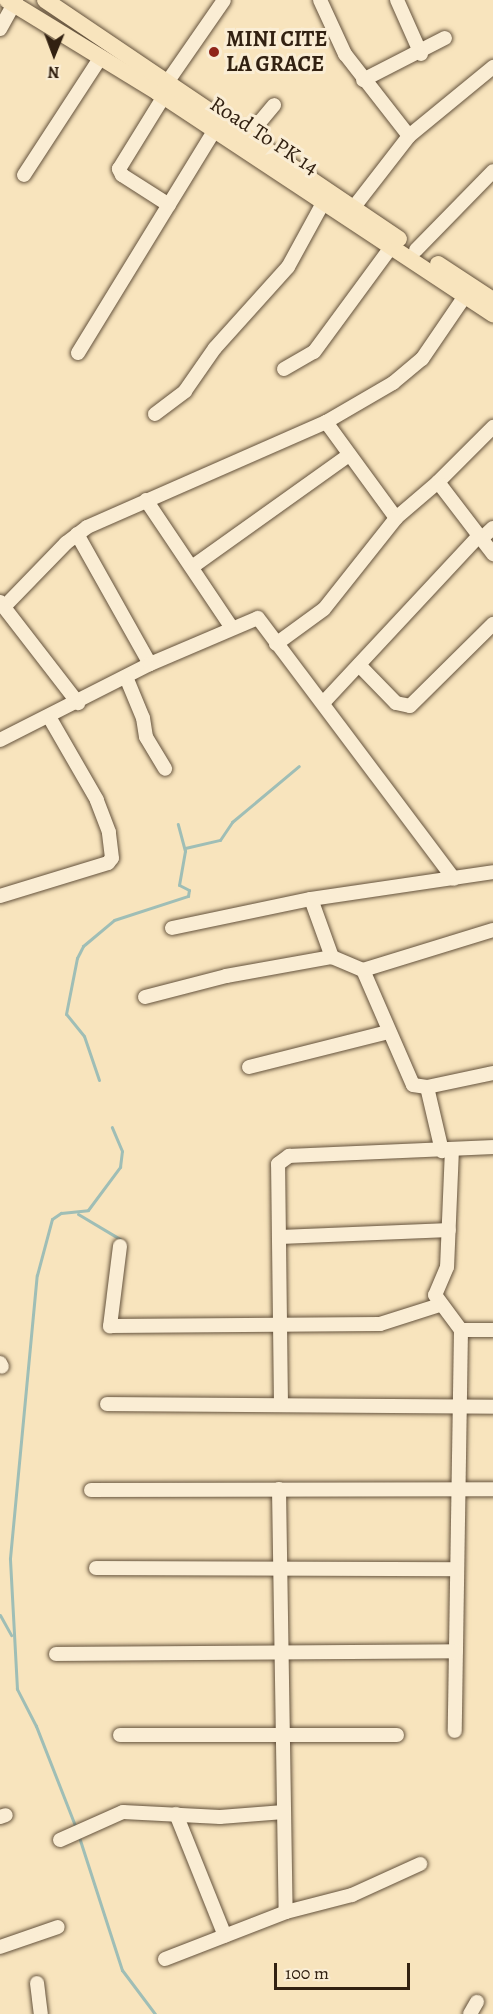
<!DOCTYPE html>
<html>
<head>
<meta charset="utf-8">
<style>
  body { margin:0 }
  #map { position:relative; width:493px; height:2014px; overflow:hidden; background:#f8e4bd; font-family:Alegreya,serif }
  div>[style] { position:absolute }
  .stream>* { height:3px; margin:-1.5px; padding:0 1.5px; transform-origin:1.5px; border-radius:1.5px; background:#9fbeb6 }
  .roads { filter:drop-shadow(0 0 2px #64523c) drop-shadow(0 0 2px #64523c) }
  .minor>* { height:14px; margin:-7px; padding:0 7px; transform-origin:7px; border-radius:7px; background:#faedd4 }
  .major>* { height:16px; margin:-8px; padding:0 8px; transform-origin:8px; border-radius:8px; background:#f8e4bd }
  .dots>* { width:16px; height:16px; translate:-50% -50%; box-sizing:border-box; border:3px solid #faedd4; border-radius:50% }
  span { translate:-50% -50%; white-space:nowrap; text-align:center; line-height:1.15; -webkit-text-stroke:6px #faedd4; paint-order:stroke }
  .poi-label { font-size:22px; color:#322111; font-weight:700 }
  .left { translate:0 -50%; text-align:left }
  .street-label { font-size:22px; color:#322111 }
  .north { position:absolute; left:24px; top:24px; width:60px; height:60px; -webkit-text-stroke:4px #faedd4; paint-order:stroke; rotate:181deg; font-size:16px; font-weight:700; line-height:24px; text-align:center; color:#322111 }
  .north::after { content:''; display:block; margin:auto; width:21px; height:27px; background:#322111; clip-path:polygon(50% 0,100% 100%,50% 72%,0 100%) }
  .scale { position:absolute; left:274px; top:1963px; width:136px; height:27px; box-sizing:border-box; border:3px solid #322111; border-top:0; padding-left:8px; font-size:18px; line-height:21px; white-space:nowrap; color:#322111; -webkit-text-stroke:4px #faedd4; paint-order:stroke }
</style>
</head>
<body>
<div id="map">
  <div class="stream">
    <div style="left:185px;top:848px;width:36px;rotate:-13deg"></div>
    <div style="left:220px;top:840px;width:22px;rotate:-56deg"></div>
    <div style="left:232px;top:822px;width:87px;rotate:-39.9deg"></div>
    <div style="left:99px;top:1080px;width:46px;rotate:-108.8deg"></div>
    <div style="left:84px;top:1036px;width:28px;rotate:-129deg"></div>
    <div style="left:66px;top:1014px;width:57px;rotate:-78.9deg"></div>
    <div style="left:77px;top:958px;width:13px;rotate:-63deg"></div>
    <div style="left:83px;top:946px;width:40px;rotate:-40deg"></div>
    <div style="left:114px;top:920px;width:78px;rotate:-18deg"></div>
    <div style="left:188px;top:896px;width:6px;rotate:-81deg"></div>
    <div style="left:189px;top:890px;width:11px;rotate:-153deg"></div>
    <div style="left:179px;top:885px;width:35px;rotate:-80deg"></div>
    <div style="left:185px;top:851px;width:28px;rotate:-105deg"></div>
    <div style="left:78px;top:1214px;width:49px;rotate:30.8deg"></div>
    <div style="left:0;top:1615px;width:23px;rotate:61deg"></div>
    <div style="left:76px;top:1828px;width:110px;rotate:-111.4deg"></div>
    <div style="left:36px;top:1726px;width:42px;rotate:-117.2deg"></div>
    <div style="left:17px;top:1689px;width:131px;rotate:-93.1deg"></div>
    <div style="left:10px;top:1558px;width:284px;rotate:-84.6deg"></div>
    <div style="left:37px;top:1275px;width:58px;rotate:-75deg"></div>
    <div style="left:52px;top:1219px;width:11px;rotate:-34deg"></div>
    <div style="left:61px;top:1213px;width:27px;rotate:-6deg"></div>
    <div style="left:88px;top:1210px;width:54px;rotate:-53.3deg"></div>
    <div style="left:120px;top:1167px;width:16px;rotate:-83deg"></div>
    <div style="left:122px;top:1151px;width:26px;rotate:-113deg"></div>
    <div style="left:79px;top:1837px;width:140px;rotate:72.1deg"></div>
    <div style="left:122px;top:1970px;width:55px;rotate:53.1deg"></div>
  </div>
  <div class="roads">
    <div class="minor">
      <div style="left:320px;top:0;width:60px;rotate:65.2deg"></div>
      <div style="left:345px;top:54px;width:104px;rotate:52deg"></div>
      <div style="left:397px;top:0;width:59px;rotate:66deg"></div>
      <div style="left:0;top:29px;width:33px;rotate:-61deg"></div>
      <div style="left:363px;top:80px;width:92px;rotate:-27.1deg"></div>
      <div style="left:168px;top:81px;width:98px;rotate:-55.3deg"></div>
      <div style="left:249px;top:135px;width:39px;rotate:-50deg"></div>
      <div style="left:24px;top:175px;width:141px;rotate:-56.9deg"></div>
      <div style="left:169px;top:205px;width:56px;rotate:-147.4deg"></div>
      <div style="left:122px;top:175px;width:7px;rotate:-117deg"></div>
      <div style="left:119px;top:169px;width:95px;rotate:-58.3deg"></div>
      <div style="left:354px;top:207px;width:90px;rotate:-52.2deg"></div>
      <div style="left:409px;top:136px;width:109px;rotate:-39.4deg"></div>
      <div style="left:416px;top:250px;width:110px;rotate:-45.7deg"></div>
      <div style="left:78px;top:353px;width:260px;rotate:-58.5deg"></div>
      <div style="left:284px;top:369px;width:34px;rotate:-30deg"></div>
      <div style="left:314px;top:352px;width:132px;rotate:-53.7deg"></div>
      <div style="left:155px;top:414px;width:38px;rotate:-37deg"></div>
      <div style="left:185px;top:391px;width:52px;rotate:-55.1deg"></div>
      <div style="left:215px;top:348px;width:109px;rotate:-48deg"></div>
      <div style="left:288px;top:267px;width:83px;rotate:-61.3deg"></div>
      <div style="left:326px;top:422px;width:119px;rotate:53.9deg"></div>
      <div style="left:438px;top:482px;width:78px;rotate:-45deg"></div>
      <div style="left:146px;top:500px;width:154px;rotate:56.1deg"></div>
      <div style="left:77px;top:534px;width:149px;rotate:60.7deg"></div>
      <div style="left:481px;top:539px;width:16px;rotate:-43deg"></div>
      <div style="left:192px;top:567px;width:193px;rotate:-35.5deg"></div>
      <div style="left:0;top:602px;width:128px;rotate:52.3deg"></div>
      <div style="left:4px;top:607px;width:89px;rotate:-45.9deg"></div>
      <div style="left:66px;top:543px;width:26px;rotate:-37deg"></div>
      <div style="left:87px;top:527px;width:261px;rotate:-23.7deg"></div>
      <div style="left:326px;top:422px;width:78px;rotate:-30.2deg"></div>
      <div style="left:393px;top:383px;width:38px;rotate:-40deg"></div>
      <div style="left:422px;top:359px;width:76px;rotate:-55.7deg"></div>
      <div style="left:276px;top:644px;width:59px;rotate:-36.1deg"></div>
      <div style="left:324px;top:609px;width:116px;rotate:-51.6deg"></div>
      <div style="left:396px;top:518px;width:55px;rotate:-40.6deg"></div>
      <div style="left:438px;top:482px;width:91px;rotate:52.6deg"></div>
      <div style="left:359px;top:665px;width:53px;rotate:45.8deg"></div>
      <div style="left:396px;top:703px;width:14px;rotate:12deg"></div>
      <div style="left:410px;top:706px;width:117px;rotate:-44.7deg"></div>
      <div style="left:126px;top:677px;width:44px;rotate:67.5deg"></div>
      <div style="left:143px;top:718px;width:19px;rotate:81deg"></div>
      <div style="left:146px;top:737px;width:37px;rotate:59deg"></div>
      <div style="left:323px;top:703px;width:229px;rotate:-47deg"></div>
      <div style="left:0;top:740px;width:168px;rotate:-26.9deg"></div>
      <div style="left:150px;top:664px;width:117px;rotate:-23.1deg"></div>
      <div style="left:258px;top:618px;width:326px;rotate:53.1deg"></div>
      <div style="left:0;top:896px;width:113px;rotate:-17deg"></div>
      <div style="left:108px;top:863px;width:6px;rotate:-51deg"></div>
      <div style="left:112px;top:858px;width:26px;rotate:-97deg"></div>
      <div style="left:109px;top:832px;width:34px;rotate:-111deg"></div>
      <div style="left:97px;top:800px;width:96px;rotate:-120deg"></div>
      <div style="left:311px;top:899px;width:62px;rotate:70.1deg"></div>
      <div style="left:172px;top:928px;width:142px;rotate:-11.8deg"></div>
      <div style="left:311px;top:899px;width:184px;rotate:-8.4deg"></div>
      <div style="left:363px;top:970px;width:125px;rotate:66.5deg"></div>
      <div style="left:413px;top:1085px;width:14px;rotate:8deg"></div>
      <div style="left:427px;top:1087px;width:67px;rotate:-12deg"></div>
      <div style="left:145px;top:997px;width:84px;rotate:-14.5deg"></div>
      <div style="left:226px;top:976px;width:108px;rotate:-10.2deg"></div>
      <div style="left:332px;top:957px;width:34px;rotate:23deg"></div>
      <div style="left:363px;top:970px;width:136px;rotate:-17.1deg"></div>
      <div style="left:249px;top:1067px;width:143px;rotate:-14.1deg"></div>
      <div style="left:427px;top:1087px;width:66px;rotate:76.8deg"></div>
      <div style="left:452px;top:1149px;width:118px;rotate:92.4deg"></div>
      <div style="left:447px;top:1267px;width:30px;rotate:113deg"></div>
      <div style="left:435px;top:1295px;width:44px;rotate:53.4deg"></div>
      <div style="left:461px;top:1330px;width:401px;rotate:90.9deg"></div>
      <div style="left:281px;top:1237px;width:168px;rotate:-2.4deg"></div>
      <div style="left:120px;top:1246px;width:81px;rotate:97.1deg"></div>
      <div style="left:110px;top:1326px;width:270px;rotate:-0.4deg"></div>
      <div style="left:380px;top:1324px;width:63px;rotate:-17.6deg"></div>
      <div style="left:461px;top:1330px;width:32px"></div>
      <div style="left:0;top:1363px;width:4px;rotate:63deg"></div>
      <div style="left:107px;top:1404px;width:386px;rotate:0.4deg"></div>
      <div style="left:281px;top:1405px;width:241px;rotate:-90.7deg"></div>
      <div style="left:278px;top:1164px;width:14px;rotate:-36deg"></div>
      <div style="left:289px;top:1156px;width:204px;rotate:-2.5deg"></div>
      <div style="left:279px;top:1489px;width:423px;rotate:89.1deg"></div>
      <div style="left:91px;top:1490px;width:402px;rotate:-0.1deg"></div>
      <div style="left:96px;top:1568px;width:361px;rotate:0.2deg"></div>
      <div style="left:56px;top:1654px;width:400px;rotate:-0.4deg"></div>
      <div style="left:120px;top:1735px;width:277px"></div>
      <div style="left:176px;top:1814px;width:131px;rotate:68.1deg"></div>
      <div style="left:0;top:1817px;width:6px;rotate:-18deg"></div>
      <div style="left:60px;top:1840px;width:69px;rotate:-24deg"></div>
      <div style="left:123px;top:1812px;width:97px;rotate:3deg"></div>
      <div style="left:220px;top:1817px;width:64px;rotate:-4.5deg"></div>
      <div style="left:0;top:1947px;width:61px;rotate:-19deg"></div>
      <div style="left:165px;top:1959px;width:130px;rotate:-21.2deg"></div>
      <div style="left:286px;top:1912px;width:68px;rotate:-14.4deg"></div>
      <div style="left:352px;top:1895px;width:75px;rotate:-24.5deg"></div>
      <div style="left:37px;top:1983px;width:31px;rotate:83deg"></div>
      <div style="left:470px;top:2014px;width:14px;rotate:-60deg"></div>
    </div>
    <div class="major">
      <div style="left:7px;top:0;width:176px;rotate:31.5deg"></div>
      <div style="left:157px;top:92px;width:403px;rotate:33.5deg"></div>
      <div style="left:45px;top:0;width:427px;rotate:34deg"></div>
      <div style="left:438px;top:264px;width:66px;rotate:33.2deg"></div>
    </div>
  </div>
  <div class="dots">
    <div style="left:214px;top:52px;background:#8f2418"></div>
  </div>
  <div class="poi-label">
    <span class="left" style="left:226px;top:52px">MINI CITE<br>LA GRACE</span>
  </div>
  <div class="street-label">
    <span style="left:264px;top:136px;rotate:33deg">Road To PK 14</span>
  </div>
  <div class="north">N</div>
  <div class="scale">100 m</div>
</div>
</body>
</html>
